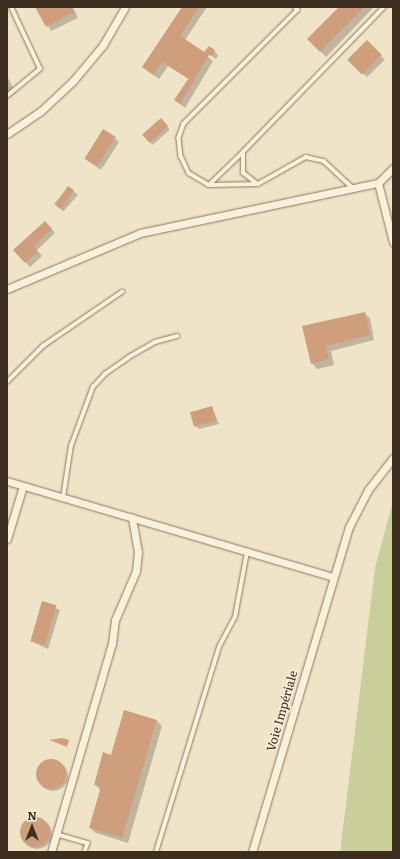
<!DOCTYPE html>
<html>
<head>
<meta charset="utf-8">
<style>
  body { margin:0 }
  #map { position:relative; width:400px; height:859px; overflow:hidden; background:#f0e4c8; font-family:Literata,serif }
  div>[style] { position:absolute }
  .green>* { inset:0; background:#c9cf9b }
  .shadow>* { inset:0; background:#0003; transform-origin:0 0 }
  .round { border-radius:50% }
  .building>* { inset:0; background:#cf9f7d; transform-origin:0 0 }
  .roads { filter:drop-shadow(0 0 1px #8d765c) drop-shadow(0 0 1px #8d765c) }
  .service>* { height:3.5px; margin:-1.75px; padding:0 1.75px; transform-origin:1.75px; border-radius:1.75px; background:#faf1dc }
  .minor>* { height:7px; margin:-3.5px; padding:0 3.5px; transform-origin:3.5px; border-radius:3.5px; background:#faf1dc }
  span { translate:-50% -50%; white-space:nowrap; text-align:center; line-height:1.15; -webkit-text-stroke:3.5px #f7eed8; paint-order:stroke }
  .street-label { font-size:12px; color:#3d2e20 }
  .frame { position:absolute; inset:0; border:8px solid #3d2e20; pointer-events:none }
  .north { position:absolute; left:12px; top:807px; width:40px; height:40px; -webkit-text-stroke:3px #f7eed8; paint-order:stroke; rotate:0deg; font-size:11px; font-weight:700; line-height:16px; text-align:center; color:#3d2e20 }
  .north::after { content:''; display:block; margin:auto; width:14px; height:18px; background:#3d2e20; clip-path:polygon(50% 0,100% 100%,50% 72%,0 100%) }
</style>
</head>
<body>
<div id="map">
  <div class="green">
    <div style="clip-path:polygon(393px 501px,393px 852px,340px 852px,375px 568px)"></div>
  </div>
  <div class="shadow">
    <div style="clip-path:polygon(37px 7px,73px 7px,78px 18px,51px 31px)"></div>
    <div style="clip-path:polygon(183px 7px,207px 7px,185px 40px,213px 61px,185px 108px,175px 100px,189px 79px,168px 66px,159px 79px,143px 67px)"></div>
    <div style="clip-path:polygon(340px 7px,374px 7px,326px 57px,309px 39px)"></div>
    <div style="left:367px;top:42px;width:25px;height:25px;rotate:45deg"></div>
    <div style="clip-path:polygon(214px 51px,218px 55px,216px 59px,206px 52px)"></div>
    <div style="clip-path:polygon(7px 76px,16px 93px,7px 98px)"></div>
    <div style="left:161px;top:120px;width:13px;height:23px;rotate:48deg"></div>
    <div style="clip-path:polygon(115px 138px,119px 142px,101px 170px,87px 160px)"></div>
    <div style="left:69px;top:187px;width:12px;height:22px;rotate:42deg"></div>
    <div style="clip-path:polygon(49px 226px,55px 233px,37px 250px,42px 256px,30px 267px,15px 250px)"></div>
    <div style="clip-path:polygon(364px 313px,370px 318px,374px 340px,331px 351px,334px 365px,317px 369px,312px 363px,303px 327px)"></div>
    <div style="clip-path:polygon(212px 407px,219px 424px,199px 429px,195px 425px)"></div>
    <div style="clip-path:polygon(42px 602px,60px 610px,48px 649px,31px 641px)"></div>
    <div style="clip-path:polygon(157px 721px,162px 726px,128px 843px,96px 833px,90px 828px,100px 790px,95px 784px,112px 756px)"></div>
    <div class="round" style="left:38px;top:761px;width:30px;height:30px"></div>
    <div class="round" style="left:22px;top:819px;width:30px;height:30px"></div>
  </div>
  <div class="building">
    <div style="clip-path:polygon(35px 7px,71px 7px,74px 12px,46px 27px)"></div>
    <div style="clip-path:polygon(182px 7px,199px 7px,180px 36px,209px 55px,180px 104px,174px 100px,188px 79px,192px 81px,162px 62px,153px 75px,142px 67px)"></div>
    <div style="clip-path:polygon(339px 7px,365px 7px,320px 52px,307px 39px)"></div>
    <div style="left:367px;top:40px;width:21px;height:28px;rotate:45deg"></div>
    <div style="clip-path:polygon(209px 46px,215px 50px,211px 56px,204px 52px)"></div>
    <div style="left:161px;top:118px;width:11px;height:25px;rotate:49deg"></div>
    <div style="left:103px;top:129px;width:15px;height:35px;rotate:32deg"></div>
    <div style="left:68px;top:186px;width:7px;height:23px;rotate:34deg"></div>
    <div style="clip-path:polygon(45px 221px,52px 229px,34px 246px,38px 252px,25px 263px,13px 250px)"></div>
    <div style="clip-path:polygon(365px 312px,370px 335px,326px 346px,329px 359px,311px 364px,302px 326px)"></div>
    <div style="left:212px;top:406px;width:15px;height:23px;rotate:74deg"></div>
    <div style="left:42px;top:601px;width:15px;height:42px;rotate:16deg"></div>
    <div style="clip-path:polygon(124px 710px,157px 720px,122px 838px,89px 828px,101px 787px,94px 785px,103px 752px,111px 755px)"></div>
    <div style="clip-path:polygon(62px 738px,69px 740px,67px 747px,49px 740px)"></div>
    <div class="round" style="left:36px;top:759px;width:30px;height:30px"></div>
    <div class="round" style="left:20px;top:817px;width:30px;height:30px"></div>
  </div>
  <div class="roads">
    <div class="service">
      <div style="left:295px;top:7px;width:4px;rotate:45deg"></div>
      <div style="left:298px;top:10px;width:161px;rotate:135deg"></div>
      <div style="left:184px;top:124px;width:15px;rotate:110deg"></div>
      <div style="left:179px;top:138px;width:18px;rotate:84deg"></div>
      <div style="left:181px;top:156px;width:19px;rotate:65deg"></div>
      <div style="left:189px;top:173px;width:23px;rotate:31deg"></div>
      <div style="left:209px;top:185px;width:49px;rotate:-1.2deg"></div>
      <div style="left:258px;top:184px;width:55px;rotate:-29.4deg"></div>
      <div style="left:306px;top:157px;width:18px;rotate:13deg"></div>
      <div style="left:324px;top:161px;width:38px;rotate:43deg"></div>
      <div style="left:7px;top:96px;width:43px;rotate:-39.3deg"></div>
      <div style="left:40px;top:69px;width:68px;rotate:-115.1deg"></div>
      <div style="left:257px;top:184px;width:18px;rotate:-142deg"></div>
      <div style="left:243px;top:173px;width:21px;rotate:-90deg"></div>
      <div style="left:243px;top:152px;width:202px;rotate:-45.8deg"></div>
      <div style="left:209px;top:185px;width:46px;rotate:-44.1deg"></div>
      <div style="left:7px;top:382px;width:51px;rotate:-45deg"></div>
      <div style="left:43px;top:346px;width:96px;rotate:-34.4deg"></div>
      <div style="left:63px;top:498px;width:53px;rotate:-81.3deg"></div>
      <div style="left:71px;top:446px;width:63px;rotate:-69.6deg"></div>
      <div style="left:93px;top:387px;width:18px;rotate:-47deg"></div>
      <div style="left:105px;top:374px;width:29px;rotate:-35deg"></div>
      <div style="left:129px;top:357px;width:30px;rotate:-30deg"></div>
      <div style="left:155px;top:342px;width:23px;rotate:-15deg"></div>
      <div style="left:56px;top:834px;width:33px;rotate:16deg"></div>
      <div style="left:88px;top:843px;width:9px;rotate:108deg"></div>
      <div style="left:156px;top:852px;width:214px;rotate:-72.9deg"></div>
      <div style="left:219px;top:647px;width:34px;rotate:-62deg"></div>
      <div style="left:235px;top:617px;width:66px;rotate:-79.5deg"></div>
    </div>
    <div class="minor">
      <div style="left:7px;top:134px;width:41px;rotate:-34.1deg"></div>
      <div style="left:41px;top:111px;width:44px;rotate:-43.2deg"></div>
      <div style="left:73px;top:81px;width:47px;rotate:-50.2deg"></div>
      <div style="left:103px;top:45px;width:44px;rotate:-59.9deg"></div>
      <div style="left:378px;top:183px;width:21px;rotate:-45deg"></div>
      <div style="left:7px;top:289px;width:144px;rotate:-22.8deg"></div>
      <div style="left:140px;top:233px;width:243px;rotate:-11.9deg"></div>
      <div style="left:378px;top:183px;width:61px;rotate:75.7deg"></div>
      <div style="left:7px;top:481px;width:340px;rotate:16.4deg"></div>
      <div style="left:7px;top:539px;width:55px;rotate:-73.2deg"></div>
      <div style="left:51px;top:852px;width:217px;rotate:-73.7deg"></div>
      <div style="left:112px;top:644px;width:24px;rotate:-83deg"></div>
      <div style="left:115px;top:620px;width:53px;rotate:-66.8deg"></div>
      <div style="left:136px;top:571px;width:19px;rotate:-84deg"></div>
      <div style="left:138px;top:552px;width:35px;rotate:-100deg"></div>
      <div style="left:252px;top:852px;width:339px;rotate:-73.4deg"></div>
      <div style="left:349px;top:527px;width:42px;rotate:-62.8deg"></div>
      <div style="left:368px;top:490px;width:41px;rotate:-52deg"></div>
    </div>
  </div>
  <div class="street-label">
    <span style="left:282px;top:711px;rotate:-74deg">Voie Impériale</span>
  </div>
  <div class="frame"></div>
  <div class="north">N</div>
</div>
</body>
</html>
